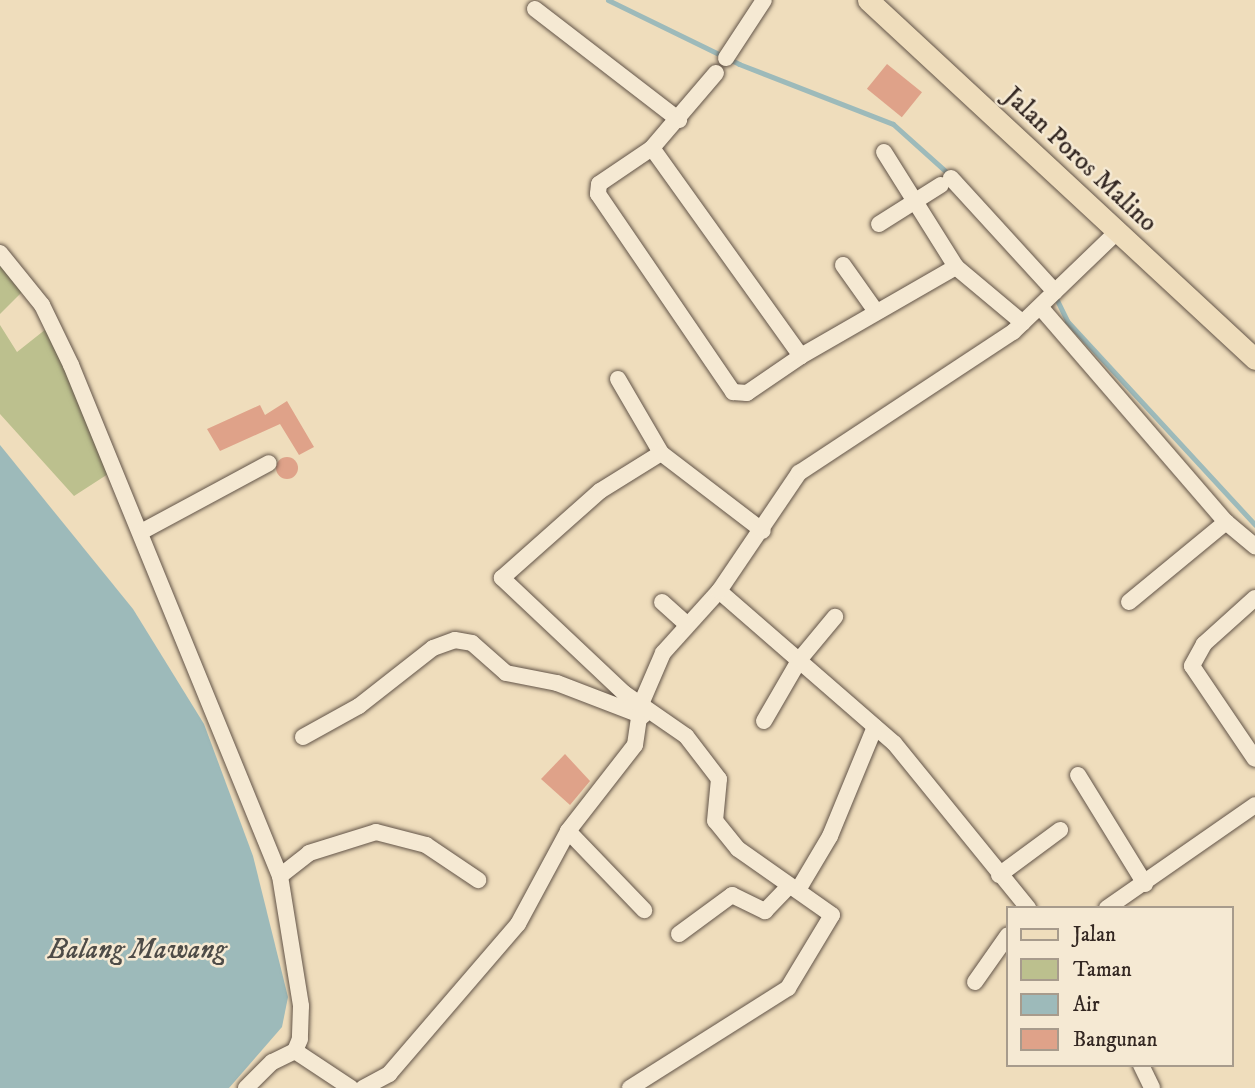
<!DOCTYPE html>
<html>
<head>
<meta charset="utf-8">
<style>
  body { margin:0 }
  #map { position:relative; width:1255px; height:1088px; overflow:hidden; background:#efddbc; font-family:"IM FELL DW Pica",serif }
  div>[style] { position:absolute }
  .green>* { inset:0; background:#bcc08e }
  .water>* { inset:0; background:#9dbaba }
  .stream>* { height:5px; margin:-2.5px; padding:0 2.5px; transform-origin:2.5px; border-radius:2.5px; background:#9dbaba }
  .building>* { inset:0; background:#dfa289; transform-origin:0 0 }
  .round { border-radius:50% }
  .roads { filter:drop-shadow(0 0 2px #625448) drop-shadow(0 0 2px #625448) }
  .minor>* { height:16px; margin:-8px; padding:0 8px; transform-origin:8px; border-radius:8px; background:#f5e9d3 }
  .major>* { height:21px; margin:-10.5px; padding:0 10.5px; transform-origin:10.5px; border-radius:10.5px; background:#efddbc }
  span { translate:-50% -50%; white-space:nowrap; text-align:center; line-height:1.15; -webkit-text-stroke:5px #f5e9d3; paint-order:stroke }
  .street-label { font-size:26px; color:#332722 }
  .water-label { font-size:28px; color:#4e4c48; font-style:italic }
  .legend { position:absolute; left:1006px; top:906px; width:228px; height:161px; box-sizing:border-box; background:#f5e9d3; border:2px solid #a79b8c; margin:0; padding:9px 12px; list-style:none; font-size:21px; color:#332722 }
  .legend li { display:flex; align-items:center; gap:14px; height:35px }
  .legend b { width:35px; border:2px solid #a79b8c }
</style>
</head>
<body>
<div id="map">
  <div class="green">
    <div style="clip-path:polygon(0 258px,27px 287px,0 314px)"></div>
    <div style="clip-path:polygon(0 325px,17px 352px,46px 329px,85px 405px,108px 474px,74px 496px,0 414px)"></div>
  </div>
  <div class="water">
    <div style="clip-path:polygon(0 445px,133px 609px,204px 724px,253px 856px,288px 997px,282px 1027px,229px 1088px,0 1088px)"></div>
  </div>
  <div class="stream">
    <div style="left:608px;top:0;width:146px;rotate:26deg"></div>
    <div style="left:739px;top:64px;width:165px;rotate:21.3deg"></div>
    <div style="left:893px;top:124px;width:78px;rotate:41.9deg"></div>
    <div style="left:1055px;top:296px;width:28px;rotate:64deg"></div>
    <div style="left:1067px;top:321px;width:277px;rotate:47.3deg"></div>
  </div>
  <div class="building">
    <div style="left:887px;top:64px;width:45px;height:32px;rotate:39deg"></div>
    <div style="clip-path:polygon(287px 401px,314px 447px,299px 455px,280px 424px,220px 451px,207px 429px,260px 405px,265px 415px)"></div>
    <div class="round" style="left:276px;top:457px;width:22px;height:22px"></div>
    <div style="clip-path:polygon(565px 754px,590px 781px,570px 805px,541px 779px)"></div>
  </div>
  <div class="roads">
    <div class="minor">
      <div style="left:535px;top:9px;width:182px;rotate:37.6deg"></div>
      <div style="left:726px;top:58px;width:69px;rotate:-56.8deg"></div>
      <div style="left:716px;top:73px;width:99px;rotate:130.5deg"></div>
      <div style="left:652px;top:148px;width:64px;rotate:145.8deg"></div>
      <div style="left:599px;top:184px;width:10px;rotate:96deg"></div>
      <div style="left:598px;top:194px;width:240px;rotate:55.7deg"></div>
      <div style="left:733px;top:392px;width:14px;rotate:4deg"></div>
      <div style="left:747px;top:393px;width:65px;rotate:-34.4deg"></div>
      <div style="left:652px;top:148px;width:256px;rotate:54.4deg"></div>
      <div style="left:801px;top:356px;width:179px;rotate:-29.9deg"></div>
      <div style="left:956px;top:267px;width:87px;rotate:39.9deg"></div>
      <div style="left:884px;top:152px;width:136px;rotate:57.9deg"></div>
      <div style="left:951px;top:178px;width:154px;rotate:47.6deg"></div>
      <div style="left:879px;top:224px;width:73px;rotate:-32.2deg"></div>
      <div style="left:0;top:253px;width:67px;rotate:51.1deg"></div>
      <div style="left:42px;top:305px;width:67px;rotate:64.2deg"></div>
      <div style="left:71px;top:365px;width:552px;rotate:67.76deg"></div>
      <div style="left:280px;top:876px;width:132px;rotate:80.8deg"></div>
      <div style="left:301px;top:1006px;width:33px;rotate:92deg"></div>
      <div style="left:300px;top:1039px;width:13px;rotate:113deg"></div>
      <div style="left:295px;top:1051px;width:25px;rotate:154deg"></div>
      <div style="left:272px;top:1062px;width:37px;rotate:135deg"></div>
      <div style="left:843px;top:265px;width:55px;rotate:54.6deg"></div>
      <div style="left:1042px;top:309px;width:281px;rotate:49.2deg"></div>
      <div style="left:1226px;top:522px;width:38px;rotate:40deg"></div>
      <div style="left:618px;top:379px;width:86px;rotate:59.8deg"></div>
      <div style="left:141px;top:532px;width:145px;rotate:-28.3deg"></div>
      <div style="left:719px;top:591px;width:232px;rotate:41deg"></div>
      <div style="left:894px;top:743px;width:213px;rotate:50.9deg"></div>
      <div style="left:1255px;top:598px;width:69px;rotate:138deg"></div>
      <div style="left:1204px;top:644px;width:25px;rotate:119deg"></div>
      <div style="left:1192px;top:666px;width:112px;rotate:55.9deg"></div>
      <div style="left:662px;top:602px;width:31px;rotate:42deg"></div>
      <div style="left:1129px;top:602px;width:126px;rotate:-39.5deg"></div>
      <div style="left:764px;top:721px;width:72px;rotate:-59.9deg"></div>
      <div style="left:800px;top:659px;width:55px;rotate:-50.2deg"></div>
      <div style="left:303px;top:737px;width:64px;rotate:-29deg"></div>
      <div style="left:359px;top:706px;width:94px;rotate:-38.1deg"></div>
      <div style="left:433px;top:648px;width:23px;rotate:-20deg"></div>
      <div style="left:455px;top:640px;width:17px;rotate:10deg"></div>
      <div style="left:472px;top:643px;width:45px;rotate:41.4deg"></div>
      <div style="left:506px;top:673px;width:52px;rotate:11.1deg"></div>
      <div style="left:557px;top:683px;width:92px;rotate:21deg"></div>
      <div style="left:1078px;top:775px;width:128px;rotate:58.4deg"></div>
      <div style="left:568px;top:831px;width:110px;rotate:46.1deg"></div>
      <div style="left:999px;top:875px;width:76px;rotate:-36.4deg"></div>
      <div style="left:280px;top:876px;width:37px;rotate:-38deg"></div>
      <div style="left:309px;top:853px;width:70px;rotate:-17.4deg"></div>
      <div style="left:376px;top:832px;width:52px;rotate:14.6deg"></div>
      <div style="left:426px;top:845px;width:63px;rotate:33.9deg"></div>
      <div style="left:798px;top:890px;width:63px;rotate:-59.3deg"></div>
      <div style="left:830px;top:836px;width:118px;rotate:-67.6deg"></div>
      <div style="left:1107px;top:908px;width:180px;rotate:-34.8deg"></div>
      <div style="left:679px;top:934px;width:66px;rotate:-36.3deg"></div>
      <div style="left:732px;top:895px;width:37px;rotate:26deg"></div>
      <div style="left:765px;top:911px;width:33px;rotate:-46deg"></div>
      <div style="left:975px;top:982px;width:57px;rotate:-54.9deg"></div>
      <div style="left:295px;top:1051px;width:67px;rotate:33.5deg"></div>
      <div style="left:1141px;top:1065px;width:25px;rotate:64deg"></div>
      <div style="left:363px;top:1088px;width:30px;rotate:-28deg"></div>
      <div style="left:389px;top:1074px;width:198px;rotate:-49.3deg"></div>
      <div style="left:518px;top:924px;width:106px;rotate:-61.7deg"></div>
      <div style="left:568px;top:831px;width:109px;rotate:-52.1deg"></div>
      <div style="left:635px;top:745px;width:41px;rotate:-81.7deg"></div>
      <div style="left:641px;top:704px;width:56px;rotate:-66.7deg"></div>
      <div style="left:663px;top:653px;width:84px;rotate:-47.9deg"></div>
      <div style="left:719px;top:591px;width:143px;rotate:-55.9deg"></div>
      <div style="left:799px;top:473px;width:256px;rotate:-33.4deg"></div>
      <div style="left:1013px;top:332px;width:143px;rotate:-43.9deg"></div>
      <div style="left:630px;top:1088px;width:187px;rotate:-32.3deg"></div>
      <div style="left:788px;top:988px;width:85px;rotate:-58.9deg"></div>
      <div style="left:832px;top:915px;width:115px;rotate:-144.9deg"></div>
      <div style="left:738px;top:849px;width:36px;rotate:-129deg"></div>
      <div style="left:715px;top:821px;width:42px;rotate:-84.6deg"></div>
      <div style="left:719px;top:779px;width:54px;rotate:-127.5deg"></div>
      <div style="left:686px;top:736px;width:75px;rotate:-145.3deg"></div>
      <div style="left:624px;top:693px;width:168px;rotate:-136.7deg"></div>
      <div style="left:502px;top:578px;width:131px;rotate:-41.6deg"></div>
      <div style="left:600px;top:491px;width:72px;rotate:-31.9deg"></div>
      <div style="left:661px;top:453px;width:128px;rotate:37.4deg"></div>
    </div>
    <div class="major">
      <div style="left:868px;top:0;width:528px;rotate:42.85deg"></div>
    </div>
  </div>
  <div class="street-label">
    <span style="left:1080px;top:160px;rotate:43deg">Jalan Poros Malino</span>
  </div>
  <div class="water-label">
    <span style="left:137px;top:950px">Balang Mawang</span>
  </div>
  <ul class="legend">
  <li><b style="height:9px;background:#efddbc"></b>Jalan</li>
  <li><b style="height:19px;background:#bcc08e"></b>Taman</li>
  <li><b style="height:19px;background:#9dbaba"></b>Air</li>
  <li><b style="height:19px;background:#dfa289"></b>Bangunan</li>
  </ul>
</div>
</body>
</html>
